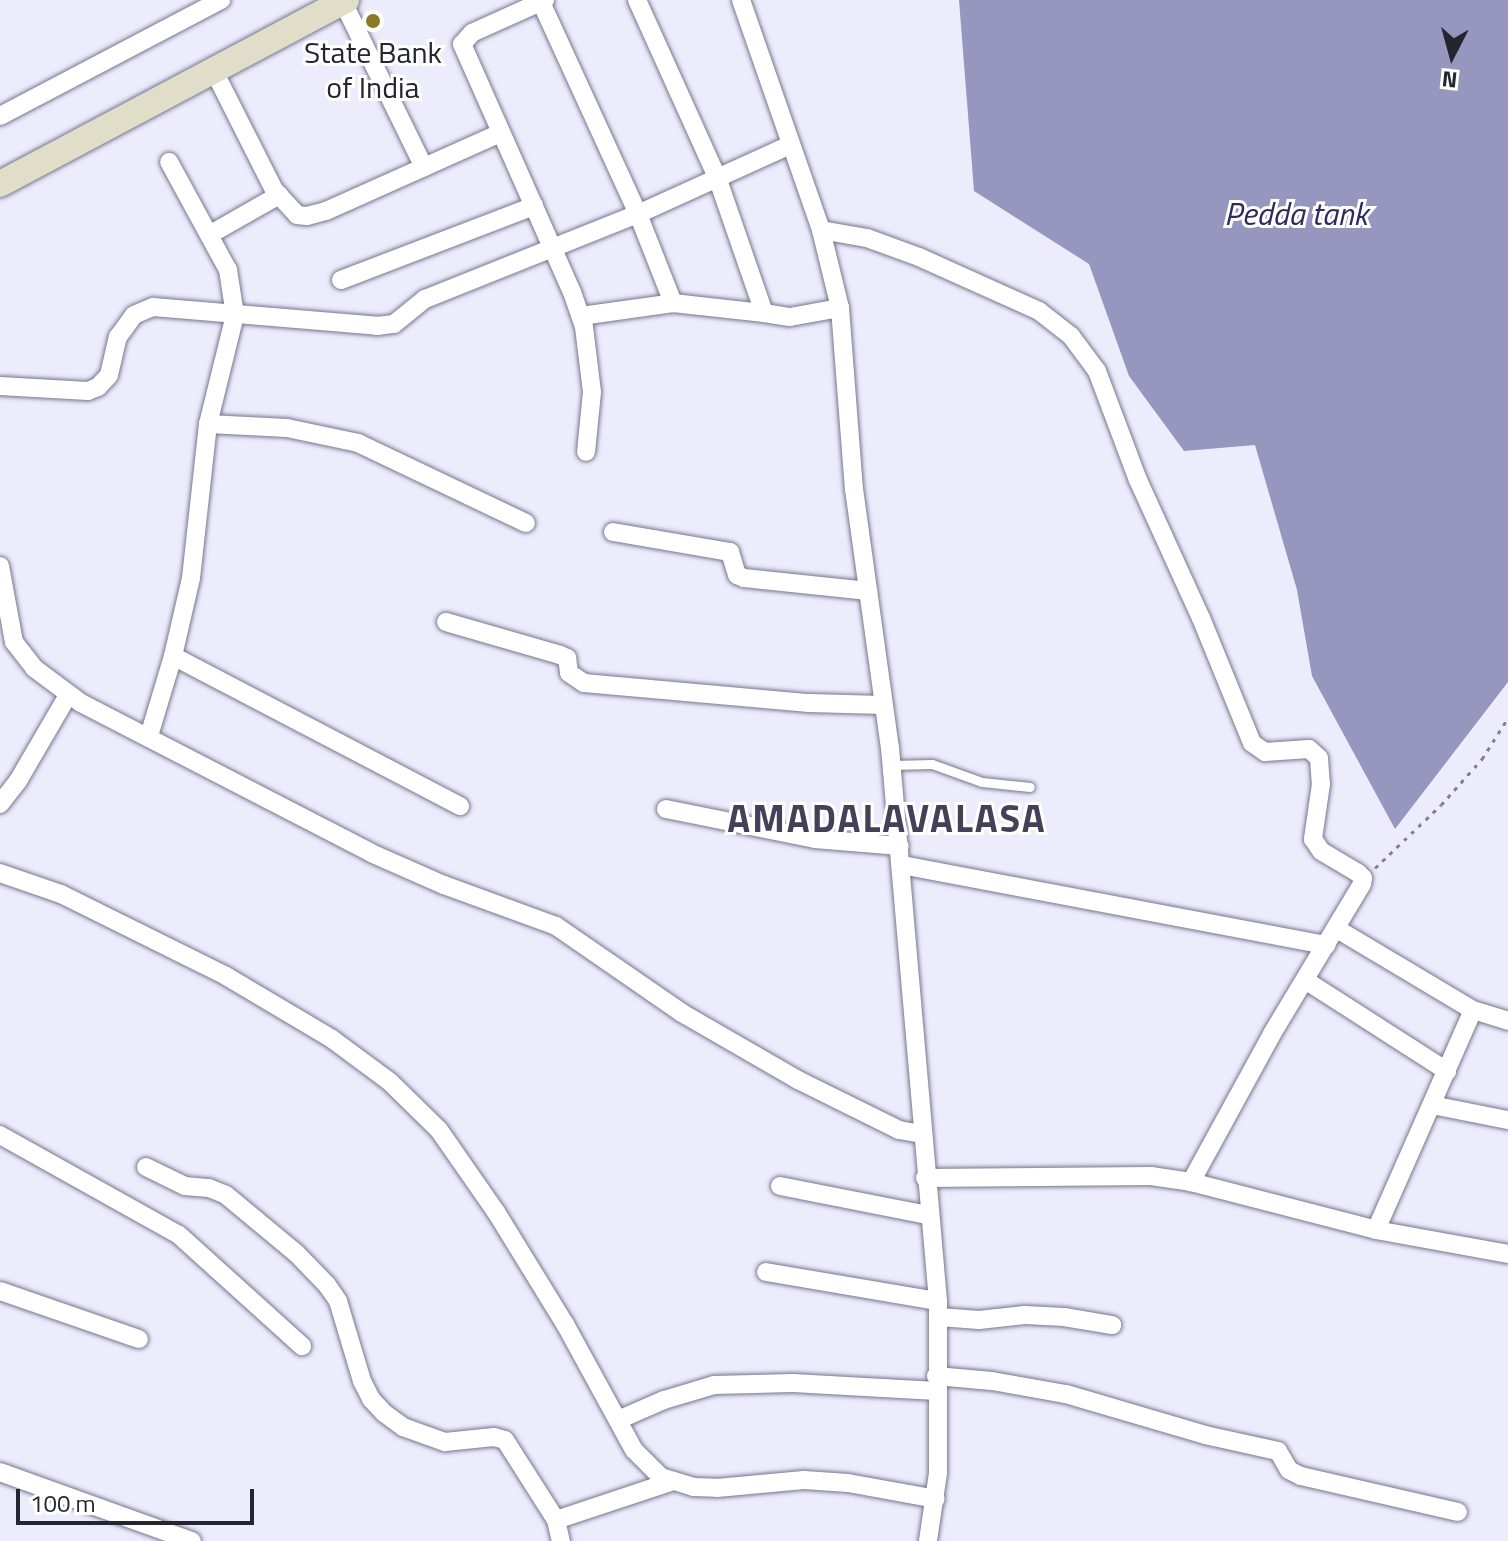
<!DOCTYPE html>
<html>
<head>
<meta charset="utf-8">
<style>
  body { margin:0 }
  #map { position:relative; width:1508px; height:1541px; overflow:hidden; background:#ececfd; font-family:"Titillium Web",sans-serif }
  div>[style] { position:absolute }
  .water>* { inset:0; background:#9796bf }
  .path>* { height:3px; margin-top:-1.5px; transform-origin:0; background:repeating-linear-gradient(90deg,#82828f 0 4px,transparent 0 10px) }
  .roads { filter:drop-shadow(0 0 2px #76768e) drop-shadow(0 0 2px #76768e) }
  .service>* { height:9px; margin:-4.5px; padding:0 4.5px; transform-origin:4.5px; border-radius:4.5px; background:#fff }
  .minor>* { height:18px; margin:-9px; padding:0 9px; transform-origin:9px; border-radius:9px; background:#fff }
  .secondary>* { height:26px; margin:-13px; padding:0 13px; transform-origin:13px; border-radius:13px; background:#e0ddc8 }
  .dots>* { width:22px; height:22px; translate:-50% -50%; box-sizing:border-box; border:4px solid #fff; border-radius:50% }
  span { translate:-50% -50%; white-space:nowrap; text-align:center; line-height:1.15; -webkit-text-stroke:6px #fff; paint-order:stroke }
  .poi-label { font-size:30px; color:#25252f }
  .water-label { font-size:32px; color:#30295d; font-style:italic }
  .district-label { font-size:38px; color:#424157; font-weight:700; letter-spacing:2px }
  .north { position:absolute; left:1412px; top:16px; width:80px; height:80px; -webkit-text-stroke:6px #fff; paint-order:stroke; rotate:186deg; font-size:22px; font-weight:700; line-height:32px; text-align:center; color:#25252f }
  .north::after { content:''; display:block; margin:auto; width:28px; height:36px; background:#25252f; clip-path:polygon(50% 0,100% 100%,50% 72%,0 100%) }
  .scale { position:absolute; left:16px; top:1489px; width:238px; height:36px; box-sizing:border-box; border:4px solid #25252f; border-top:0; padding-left:10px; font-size:24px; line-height:28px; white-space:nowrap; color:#25252f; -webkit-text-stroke:6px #fff; paint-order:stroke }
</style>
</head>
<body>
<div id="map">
  <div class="water">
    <div style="clip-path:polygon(959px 0,1508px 0,1508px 682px,1395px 829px,1312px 676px,1297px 590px,1255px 445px,1184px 451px,1129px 376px,1089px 264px,974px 191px)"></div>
  </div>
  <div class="path">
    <div style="left:1375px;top:868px;width:91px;rotate:-43.7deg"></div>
    <div style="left:1441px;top:805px;width:62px;rotate:-48.3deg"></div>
    <div style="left:1482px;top:759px;width:49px;rotate:-57.6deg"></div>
  </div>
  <div class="roads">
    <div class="service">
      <div style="left:892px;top:765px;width:40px;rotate:-1.4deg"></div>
      <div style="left:932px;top:764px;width:53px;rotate:19.8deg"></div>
      <div style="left:982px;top:782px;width:48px;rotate:5.9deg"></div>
    </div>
    <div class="minor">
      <div style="left:540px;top:0;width:235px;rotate:65.4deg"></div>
      <div style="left:638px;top:214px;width:96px;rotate:68.5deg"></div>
      <div style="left:545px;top:0;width:80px;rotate:155.7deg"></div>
      <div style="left:472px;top:33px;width:15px;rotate:132deg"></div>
      <div style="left:462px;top:44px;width:271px;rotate:66.1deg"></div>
      <div style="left:572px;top:292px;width:37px;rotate:71deg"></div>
      <div style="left:584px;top:327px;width:65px;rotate:83deg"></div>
      <div style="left:592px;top:392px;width:60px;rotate:95.7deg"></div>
      <div style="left:637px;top:0;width:194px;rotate:65.7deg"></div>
      <div style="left:717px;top:177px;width:144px;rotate:70.9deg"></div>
      <div style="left:764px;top:313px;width:26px;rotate:9deg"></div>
      <div style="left:790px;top:317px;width:51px;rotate:-10.2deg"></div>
      <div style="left:741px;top:0;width:244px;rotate:70.8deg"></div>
      <div style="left:821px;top:230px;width:80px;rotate:76.3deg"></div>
      <div style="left:840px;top:308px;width:182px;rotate:85.6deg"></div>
      <div style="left:854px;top:489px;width:261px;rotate:82.1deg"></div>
      <div style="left:890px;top:748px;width:555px;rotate:85.04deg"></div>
      <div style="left:938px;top:1301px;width:172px;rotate:90deg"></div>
      <div style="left:938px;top:1473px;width:69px;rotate:98.4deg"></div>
      <div style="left:343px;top:2px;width:184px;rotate:63.9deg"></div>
      <div style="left:213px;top:69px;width:136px;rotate:63.2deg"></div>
      <div style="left:274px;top:190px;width:34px;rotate:47deg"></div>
      <div style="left:297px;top:215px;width:10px;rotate:6deg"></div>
      <div style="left:307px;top:216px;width:20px;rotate:-15deg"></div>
      <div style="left:326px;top:211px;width:191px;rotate:-24.1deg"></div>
      <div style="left:0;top:116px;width:250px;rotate:-27.7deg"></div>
      <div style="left:821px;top:230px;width:47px;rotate:9.9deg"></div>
      <div style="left:867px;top:238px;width:55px;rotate:20.1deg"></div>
      <div style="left:919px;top:257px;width:132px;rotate:24.2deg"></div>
      <div style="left:1039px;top:311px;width:41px;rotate:38deg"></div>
      <div style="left:1071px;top:336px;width:44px;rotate:53.4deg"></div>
      <div style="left:1097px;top:371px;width:116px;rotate:69.4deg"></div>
      <div style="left:1138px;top:480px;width:152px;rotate:65.5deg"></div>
      <div style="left:1201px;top:618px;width:135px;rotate:67.8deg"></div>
      <div style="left:1252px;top:743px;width:16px;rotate:35deg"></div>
      <div style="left:1265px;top:752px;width:44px;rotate:-3.9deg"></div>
      <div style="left:1309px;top:749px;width:13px;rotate:42deg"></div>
      <div style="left:1319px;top:758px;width:26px;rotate:86deg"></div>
      <div style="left:1321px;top:784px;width:56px;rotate:98.3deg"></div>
      <div style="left:1313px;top:839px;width:14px;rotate:56deg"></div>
      <div style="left:1321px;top:851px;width:43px;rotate:30.7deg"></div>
      <div style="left:1358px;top:873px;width:7px;rotate:45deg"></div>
      <div style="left:1363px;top:878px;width:6px;rotate:99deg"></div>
      <div style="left:1362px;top:884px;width:175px;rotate:121deg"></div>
      <div style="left:1272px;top:1034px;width:169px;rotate:118.7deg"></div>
      <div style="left:209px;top:235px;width:81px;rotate:-29.7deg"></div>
      <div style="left:341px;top:280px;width:207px;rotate:-21deg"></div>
      <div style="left:581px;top:316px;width:93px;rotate:-8deg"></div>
      <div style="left:673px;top:303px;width:92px;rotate:6.3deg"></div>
      <div style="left:0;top:386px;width:88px;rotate:3.3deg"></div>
      <div style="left:88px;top:391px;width:11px;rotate:-22deg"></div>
      <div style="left:98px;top:387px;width:16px;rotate:-47deg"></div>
      <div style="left:109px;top:375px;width:39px;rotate:-77deg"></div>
      <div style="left:118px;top:337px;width:27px;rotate:-54deg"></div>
      <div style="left:134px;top:315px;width:21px;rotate:-23deg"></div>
      <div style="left:153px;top:307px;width:225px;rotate:4.8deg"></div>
      <div style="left:377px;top:326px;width:17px;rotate:-7deg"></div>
      <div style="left:394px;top:324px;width:40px;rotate:-39deg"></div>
      <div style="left:425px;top:299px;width:229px;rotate:-21.8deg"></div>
      <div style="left:638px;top:214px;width:167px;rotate:-24.4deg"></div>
      <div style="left:208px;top:424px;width:79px;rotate:2.9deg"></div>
      <div style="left:287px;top:428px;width:73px;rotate:11.9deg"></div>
      <div style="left:358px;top:443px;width:186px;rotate:25.5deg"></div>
      <div style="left:613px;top:532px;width:119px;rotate:9.7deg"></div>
      <div style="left:730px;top:552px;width:24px;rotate:73deg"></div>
      <div style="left:737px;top:575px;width:8px;rotate:23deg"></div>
      <div style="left:744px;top:578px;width:125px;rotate:6deg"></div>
      <div style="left:0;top:566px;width:77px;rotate:79.6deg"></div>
      <div style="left:14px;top:642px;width:33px;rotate:52deg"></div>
      <div style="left:34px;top:668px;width:59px;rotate:36.7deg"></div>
      <div style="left:81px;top:703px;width:326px;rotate:27.3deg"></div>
      <div style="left:371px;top:853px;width:80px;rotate:23.7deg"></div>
      <div style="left:444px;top:885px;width:119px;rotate:20.1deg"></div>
      <div style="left:556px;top:926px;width:153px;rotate:34.6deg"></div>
      <div style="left:682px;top:1013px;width:134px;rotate:30deg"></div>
      <div style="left:798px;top:1080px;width:113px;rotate:26.3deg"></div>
      <div style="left:899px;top:1130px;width:23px;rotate:10deg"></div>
      <div style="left:446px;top:622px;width:119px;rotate:16.1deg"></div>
      <div style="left:560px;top:655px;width:8px;rotate:23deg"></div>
      <div style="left:567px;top:658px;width:15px;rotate:82deg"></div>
      <div style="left:569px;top:673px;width:18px;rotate:34deg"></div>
      <div style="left:584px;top:683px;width:226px;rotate:5.1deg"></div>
      <div style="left:809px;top:703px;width:74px;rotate:1.5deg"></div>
      <div style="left:173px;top:656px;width:324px;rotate:27.6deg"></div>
      <div style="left:149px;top:736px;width:84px;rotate:-73.3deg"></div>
      <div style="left:173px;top:656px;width:80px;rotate:-77deg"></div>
      <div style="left:191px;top:578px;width:155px;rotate:-83.7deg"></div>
      <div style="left:208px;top:424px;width:112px;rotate:-76.1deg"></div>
      <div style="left:235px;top:315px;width:46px;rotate:-98.8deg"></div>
      <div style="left:228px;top:270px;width:123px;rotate:-118.6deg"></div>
      <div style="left:0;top:804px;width:29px;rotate:-52deg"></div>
      <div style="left:18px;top:781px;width:99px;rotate:-59.8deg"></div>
      <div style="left:666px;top:809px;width:152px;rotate:11.4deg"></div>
      <div style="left:815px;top:839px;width:85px;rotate:4.7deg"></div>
      <div style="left:902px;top:865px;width:432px;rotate:10.7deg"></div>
      <div style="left:0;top:873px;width:65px;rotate:19deg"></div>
      <div style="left:61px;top:894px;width:184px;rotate:26.4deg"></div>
      <div style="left:226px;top:976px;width:123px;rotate:30.7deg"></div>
      <div style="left:332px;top:1039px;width:71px;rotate:36.4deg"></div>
      <div style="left:389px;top:1081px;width:70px;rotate:44.4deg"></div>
      <div style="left:439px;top:1130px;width:100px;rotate:55.2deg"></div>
      <div style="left:496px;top:1212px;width:132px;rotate:58.4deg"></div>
      <div style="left:565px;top:1324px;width:144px;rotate:61.3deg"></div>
      <div style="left:634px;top:1450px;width:38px;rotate:45deg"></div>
      <div style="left:661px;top:1477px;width:34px;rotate:17deg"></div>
      <div style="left:693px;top:1487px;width:24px;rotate:2deg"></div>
      <div style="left:717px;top:1488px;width:87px;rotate:-5.3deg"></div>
      <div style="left:804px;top:1480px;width:44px;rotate:3.9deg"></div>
      <div style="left:848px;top:1483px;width:89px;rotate:10.3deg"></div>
      <div style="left:1337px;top:929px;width:158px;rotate:30.8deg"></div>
      <div style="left:1473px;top:1010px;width:37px;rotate:17deg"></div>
      <div style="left:1305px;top:980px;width:169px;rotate:32.7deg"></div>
      <div style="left:1432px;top:1105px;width:77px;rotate:11.2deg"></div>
      <div style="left:0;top:1135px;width:205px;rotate:29.2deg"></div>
      <div style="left:179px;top:1235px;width:166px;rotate:42.1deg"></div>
      <div style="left:146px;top:1167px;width:43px;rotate:26deg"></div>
      <div style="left:185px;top:1186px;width:24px;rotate:5deg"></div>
      <div style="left:209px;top:1188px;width:18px;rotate:22deg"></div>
      <div style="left:226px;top:1195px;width:92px;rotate:39.7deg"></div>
      <div style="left:297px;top:1254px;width:43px;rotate:45.9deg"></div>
      <div style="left:327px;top:1285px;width:19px;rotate:55deg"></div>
      <div style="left:338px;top:1301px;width:84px;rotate:73.3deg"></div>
      <div style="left:362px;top:1381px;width:20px;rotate:63deg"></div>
      <div style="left:371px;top:1399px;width:19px;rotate:47deg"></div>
      <div style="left:384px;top:1413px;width:24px;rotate:36deg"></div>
      <div style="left:403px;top:1427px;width:45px;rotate:19.7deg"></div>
      <div style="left:445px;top:1442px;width:49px;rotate:-5.8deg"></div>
      <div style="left:494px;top:1437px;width:11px;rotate:15deg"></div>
      <div style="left:505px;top:1440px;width:95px;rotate:57.5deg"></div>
      <div style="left:556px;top:1520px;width:22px;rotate:77deg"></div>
      <div style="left:925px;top:1178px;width:226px;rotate:-0.5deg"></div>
      <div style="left:1151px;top:1176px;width:40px;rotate:8.5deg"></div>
      <div style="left:1191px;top:1182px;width:191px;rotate:14.5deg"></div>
      <div style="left:1376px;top:1230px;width:134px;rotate:10.3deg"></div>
      <div style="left:780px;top:1186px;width:151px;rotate:11.1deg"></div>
      <div style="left:1376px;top:1230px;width:240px;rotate:-66.2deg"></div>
      <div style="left:766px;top:1272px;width:174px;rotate:9.6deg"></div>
      <div style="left:0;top:1291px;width:147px;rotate:19.1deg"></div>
      <div style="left:939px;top:1317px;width:40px;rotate:4.3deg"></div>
      <div style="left:979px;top:1320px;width:46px;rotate:-6.2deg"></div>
      <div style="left:1025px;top:1315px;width:39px;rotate:3deg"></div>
      <div style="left:1064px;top:1317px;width:49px;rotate:9.5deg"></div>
      <div style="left:936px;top:1376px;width:56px;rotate:5.1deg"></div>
      <div style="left:992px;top:1381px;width:75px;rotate:10deg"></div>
      <div style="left:1066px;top:1394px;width:145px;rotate:16.4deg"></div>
      <div style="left:1205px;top:1435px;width:75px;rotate:12.4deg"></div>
      <div style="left:1278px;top:1451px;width:22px;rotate:60deg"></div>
      <div style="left:1289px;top:1470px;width:13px;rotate:27deg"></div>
      <div style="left:1301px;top:1476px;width:161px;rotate:12.9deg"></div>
      <div style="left:618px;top:1420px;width:50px;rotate:-23.5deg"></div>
      <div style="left:664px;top:1400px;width:52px;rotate:-16.7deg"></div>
      <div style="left:714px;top:1385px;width:79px;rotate:-1.5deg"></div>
      <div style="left:793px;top:1383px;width:144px;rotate:3.2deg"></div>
      <div style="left:0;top:1472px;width:204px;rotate:19.8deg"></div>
      <div style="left:556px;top:1520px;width:120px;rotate:-18.4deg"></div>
    </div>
    <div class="secondary">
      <div style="left:0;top:184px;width:392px;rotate:-28deg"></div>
    </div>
  </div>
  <div class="dots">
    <div style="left:373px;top:21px;background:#887b21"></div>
  </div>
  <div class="poi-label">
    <span style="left:373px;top:69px">State Bank<br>of India</span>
  </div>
  <div class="water-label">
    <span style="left:1296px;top:213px">Pedda tank</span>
  </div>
  <div class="district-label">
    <span style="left:887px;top:819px">AMADALAVALASA</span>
  </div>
  <div class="north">N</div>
  <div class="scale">100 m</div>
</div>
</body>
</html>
